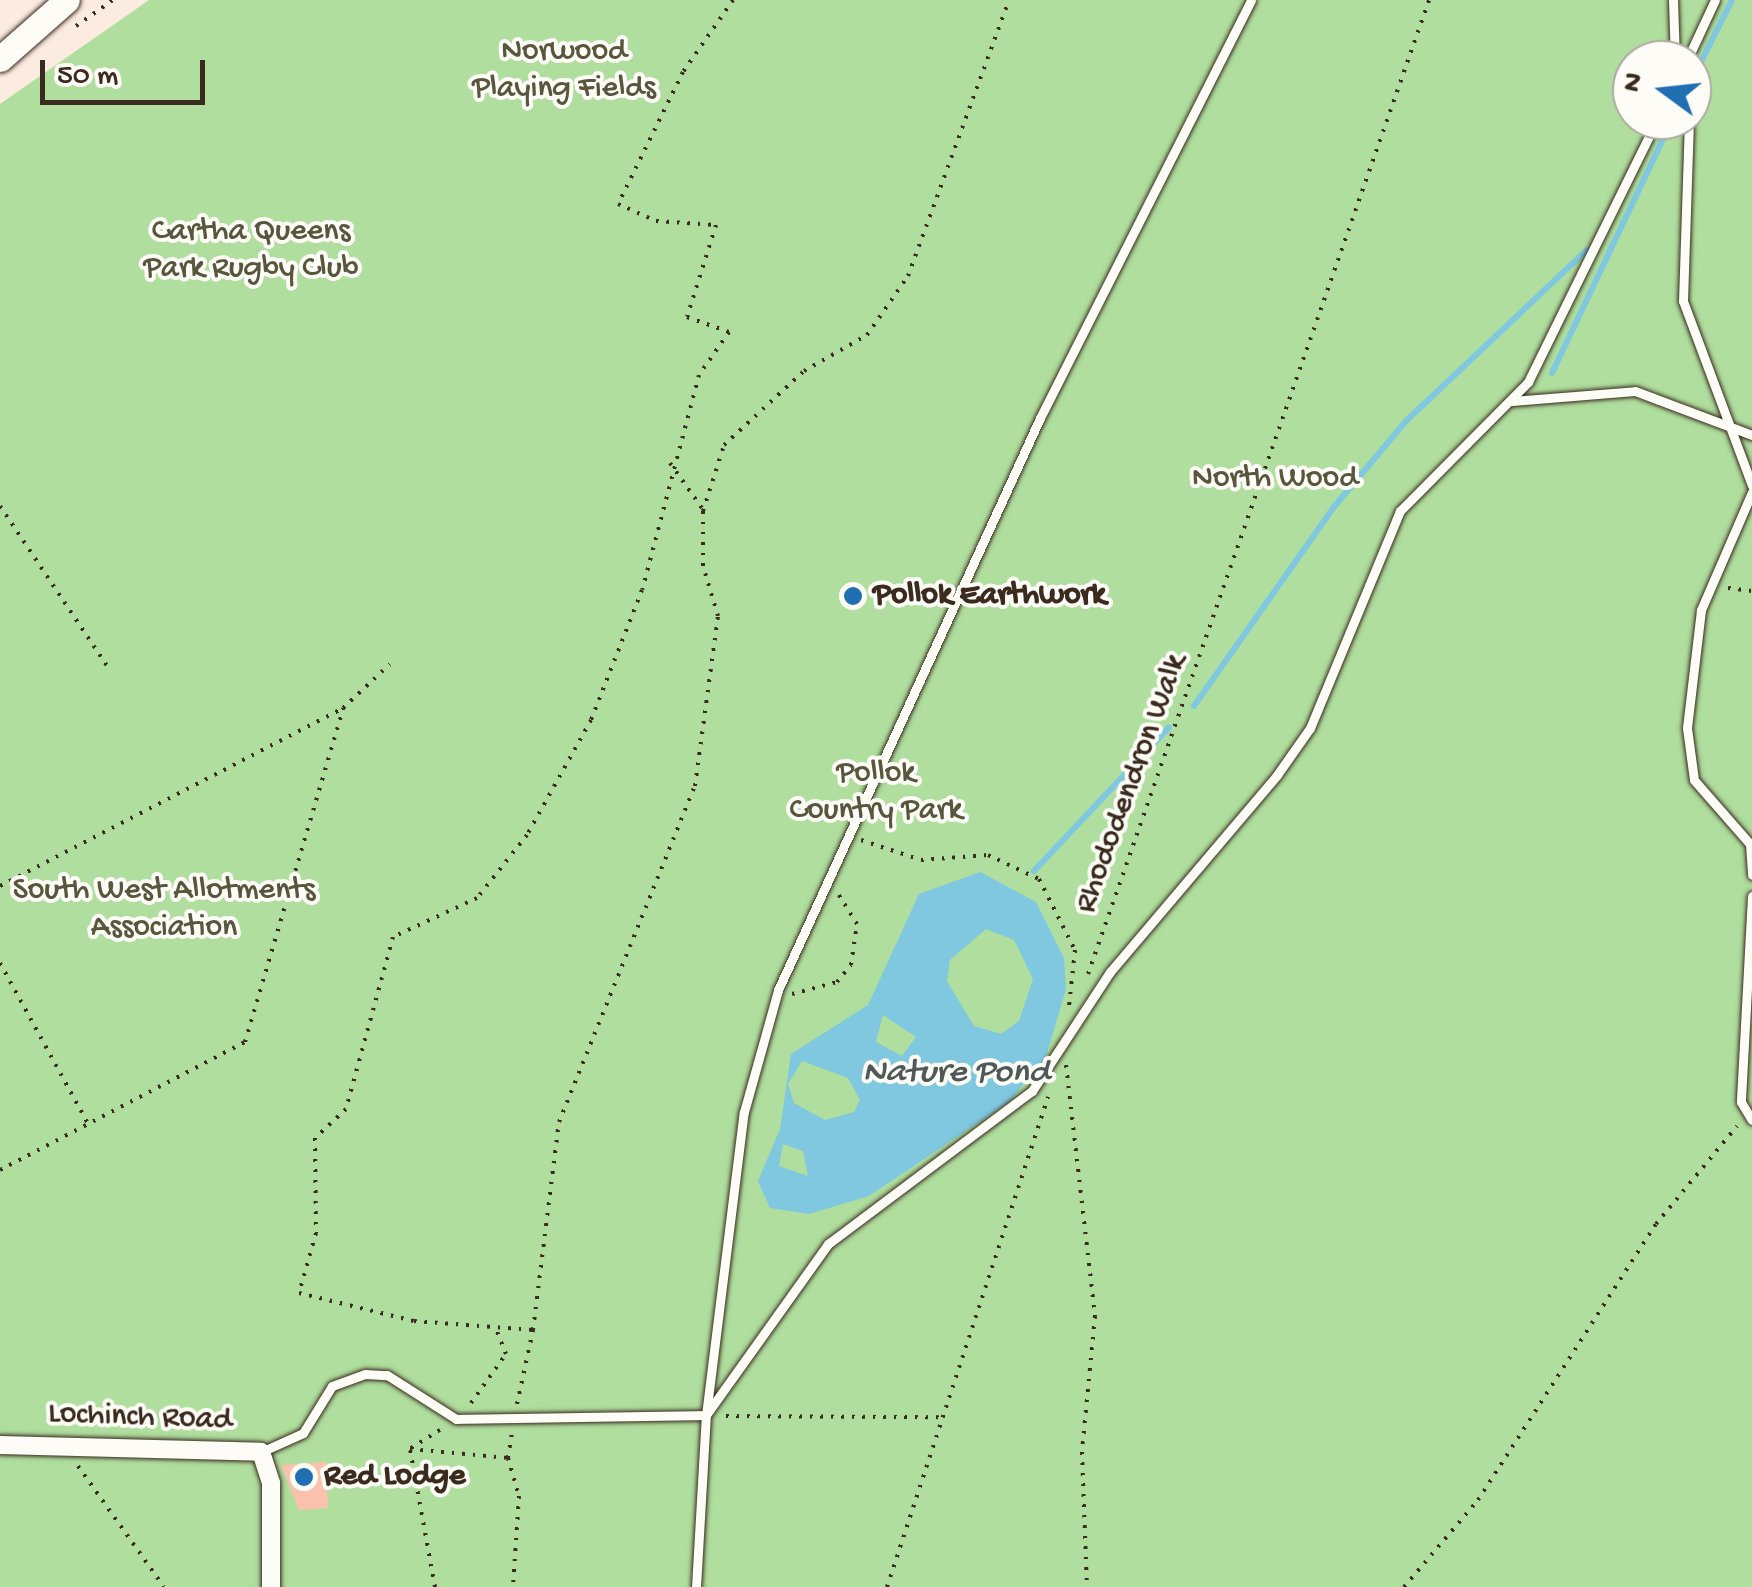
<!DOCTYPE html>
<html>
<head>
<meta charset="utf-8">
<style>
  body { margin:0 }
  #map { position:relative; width:1752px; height:1587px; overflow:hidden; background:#fcebe1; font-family:"Gochi Hand",sans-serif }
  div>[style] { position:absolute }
  .green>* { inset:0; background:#afde9e }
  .water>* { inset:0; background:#7fc8df }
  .stream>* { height:6px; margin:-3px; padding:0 3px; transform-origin:3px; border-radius:3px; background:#7fc8df }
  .building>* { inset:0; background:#fac2ad }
  .path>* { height:4px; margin-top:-2px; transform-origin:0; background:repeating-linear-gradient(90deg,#3b2a1e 0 2.5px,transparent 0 10.5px) }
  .roads { filter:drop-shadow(0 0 2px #3b2a1e) drop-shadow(0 0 2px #3b2a1e) }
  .service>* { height:9px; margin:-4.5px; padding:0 4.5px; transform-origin:4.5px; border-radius:4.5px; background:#fdfcf7 }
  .minor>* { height:18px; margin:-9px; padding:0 9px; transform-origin:9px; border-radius:9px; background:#fdfcf7 }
  .secondary>* { height:25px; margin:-12.5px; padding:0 12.5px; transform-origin:12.5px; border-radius:12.5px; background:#fdfcf7 }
  .dots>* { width:28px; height:28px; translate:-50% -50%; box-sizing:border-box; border:5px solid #fdfcf7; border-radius:50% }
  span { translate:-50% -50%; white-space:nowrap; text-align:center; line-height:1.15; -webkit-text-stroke:8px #fdfcf7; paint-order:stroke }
  .park-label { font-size:32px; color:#58573e }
  .poi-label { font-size:32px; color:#3b2a1e; font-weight:700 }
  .left { translate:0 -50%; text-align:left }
  .street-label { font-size:32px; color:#3b2a1e }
  .water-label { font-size:35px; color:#4f5958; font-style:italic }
  .north { position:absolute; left:1612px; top:40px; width:100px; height:100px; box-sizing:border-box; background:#fdfcf7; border:2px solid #afa8a0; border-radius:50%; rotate:285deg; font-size:28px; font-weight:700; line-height:40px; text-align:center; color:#3b2a1e }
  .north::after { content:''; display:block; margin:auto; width:35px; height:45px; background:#1f6fb2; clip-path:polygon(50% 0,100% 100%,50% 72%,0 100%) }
  .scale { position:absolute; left:40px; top:60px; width:165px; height:45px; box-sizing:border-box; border:5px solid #3b2a1e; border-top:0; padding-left:12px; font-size:30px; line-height:35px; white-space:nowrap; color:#3b2a1e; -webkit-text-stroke:8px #fdfcf7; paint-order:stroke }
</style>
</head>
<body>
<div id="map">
  <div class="green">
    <div style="clip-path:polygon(evenodd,149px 0,1752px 0,1752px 1587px,0 1587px,0 104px,149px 0,1632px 60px,1692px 60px,1692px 120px,1632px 120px,1632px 60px)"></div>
  </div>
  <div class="water">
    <div style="clip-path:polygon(evenodd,980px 872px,1036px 902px,1064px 958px,1066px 989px,1046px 1057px,1009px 1102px,869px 1196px,809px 1214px,770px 1208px,758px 1181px,780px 1129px,791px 1054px,868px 1005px,919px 894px,980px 872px,986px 929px,1014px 940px,1033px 979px,1019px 1021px,1001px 1034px,974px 1026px,947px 981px,950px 960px,986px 929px,980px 872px,883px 1015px,916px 1037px,902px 1056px,876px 1042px,883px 1015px,980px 872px,802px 1061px,848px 1078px,860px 1100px,854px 1112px,825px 1120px,794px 1103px,788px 1084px,802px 1061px,980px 872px,783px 1144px,803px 1151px,808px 1176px,779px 1166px,783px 1144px)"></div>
  </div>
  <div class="stream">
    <div style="left:1692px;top:80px;width:89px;rotate:-63.4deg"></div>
    <div style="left:1552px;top:373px;width:280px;rotate:-64.6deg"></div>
    <div style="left:1194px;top:706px;width:242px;rotate:-54.9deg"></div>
    <div style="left:1333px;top:508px;width:114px;rotate:-50deg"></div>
    <div style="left:1406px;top:421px;width:249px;rotate:-43.4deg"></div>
    <div style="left:1034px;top:871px;width:197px;rotate:-46.8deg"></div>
  </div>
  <div class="building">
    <div style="clip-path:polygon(326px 1462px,328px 1508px,299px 1510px,281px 1465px)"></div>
  </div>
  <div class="path">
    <div style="left:733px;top:0;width:88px;rotate:124.8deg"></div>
    <div style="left:683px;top:72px;width:147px;rotate:116.2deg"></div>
    <div style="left:618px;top:204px;width:42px;rotate:24.1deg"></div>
    <div style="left:656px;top:221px;width:60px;rotate:3.8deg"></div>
    <div style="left:716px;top:225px;width:96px;rotate:107.5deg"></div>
    <div style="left:687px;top:317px;width:45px;rotate:19.7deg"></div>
    <div style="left:729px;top:332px;width:52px;rotate:124.9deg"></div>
    <div style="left:699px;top:375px;width:222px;rotate:104.8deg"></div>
    <div style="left:642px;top:590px;width:140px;rotate:111.4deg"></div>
    <div style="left:591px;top:720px;width:132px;rotate:119.1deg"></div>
    <div style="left:527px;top:835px;width:80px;rotate:128.4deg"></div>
    <div style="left:477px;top:898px;width:93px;rotate:155.1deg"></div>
    <div style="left:393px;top:937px;width:178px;rotate:105.3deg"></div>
    <div style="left:346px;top:1109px;width:42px;rotate:136.9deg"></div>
    <div style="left:315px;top:1138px;width:95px;rotate:89.4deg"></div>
    <div style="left:316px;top:1233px;width:62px;rotate:105.8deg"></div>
    <div style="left:299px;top:1293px;width:118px;rotate:13.7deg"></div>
    <div style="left:414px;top:1321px;width:119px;rotate:4.3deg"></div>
    <div style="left:533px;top:1330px;width:210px;rotate:-82.9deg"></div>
    <div style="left:559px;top:1122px;width:362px;rotate:-68deg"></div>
    <div style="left:695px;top:786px;width:172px;rotate:-82.3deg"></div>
    <div style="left:718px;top:616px;width:52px;rotate:-106.7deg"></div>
    <div style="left:703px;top:566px;width:55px;rotate:-90deg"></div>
    <div style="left:703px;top:511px;width:69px;rotate:-72.3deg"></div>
    <div style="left:724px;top:445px;width:109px;rotate:-42.8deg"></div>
    <div style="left:804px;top:371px;width:73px;rotate:-29.7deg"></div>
    <div style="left:867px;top:335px;width:72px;rotate:-55.2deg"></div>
    <div style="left:908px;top:276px;width:294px;rotate:-69.9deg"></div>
    <div style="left:76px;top:26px;width:45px;rotate:-35.1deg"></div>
    <div style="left:670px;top:463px;width:55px;rotate:54.6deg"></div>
    <div style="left:0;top:506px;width:196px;rotate:56.2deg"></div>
    <div style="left:1728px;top:588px;width:24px;rotate:7deg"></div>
    <div style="left:861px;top:840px;width:63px;rotate:18.4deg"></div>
    <div style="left:921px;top:860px;width:67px;rotate:-4.3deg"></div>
    <div style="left:988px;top:855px;width:56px;rotate:25.2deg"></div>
    <div style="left:1039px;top:879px;width:80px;rotate:63.1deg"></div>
    <div style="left:1075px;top:950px;width:56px;rotate:96.1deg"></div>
    <div style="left:0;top:886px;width:386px;rotate:-27.4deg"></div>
    <div style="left:343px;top:708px;width:64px;rotate:-43.1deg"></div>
    <div style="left:0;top:963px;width:183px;rotate:61.3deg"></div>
    <div style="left:1088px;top:974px;width:1032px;rotate:-70.7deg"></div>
    <div style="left:792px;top:994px;width:47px;rotate:-14.9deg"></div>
    <div style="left:837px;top:982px;width:22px;rotate:-51deg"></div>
    <div style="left:851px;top:965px;width:41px;rotate:-81.7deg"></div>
    <div style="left:857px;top:924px;width:38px;rotate:-122deg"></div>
    <div style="left:1066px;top:1065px;width:253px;rotate:83.4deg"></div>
    <div style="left:1095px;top:1316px;width:137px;rotate:95.5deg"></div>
    <div style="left:1082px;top:1452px;width:135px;rotate:87.9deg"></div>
    <div style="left:0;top:1170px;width:276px;rotate:-27.6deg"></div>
    <div style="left:245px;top:1042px;width:348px;rotate:-73.6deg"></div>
    <div style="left:471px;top:1403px;width:60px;rotate:-54.5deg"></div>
    <div style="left:506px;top:1354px;width:29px;rotate:-112deg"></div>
    <div style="left:517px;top:1404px;width:76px;rotate:-77.8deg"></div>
    <div style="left:726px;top:1416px;width:215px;rotate:0.3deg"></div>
    <div style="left:411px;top:1448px;width:36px;rotate:-32deg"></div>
    <div style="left:508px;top:1458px;width:25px;rotate:-81deg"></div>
    <div style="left:78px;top:1466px;width:148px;rotate:54.6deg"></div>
    <div style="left:435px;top:1587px;width:140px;rotate:-100.3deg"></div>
    <div style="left:410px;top:1449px;width:98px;rotate:5.2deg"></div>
    <div style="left:508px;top:1458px;width:40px;rotate:74deg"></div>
    <div style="left:519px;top:1496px;width:91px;rotate:93.8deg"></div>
    <div style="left:887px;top:1587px;width:516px;rotate:-71.81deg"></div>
    <div style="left:1404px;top:1587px;width:114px;rotate:-49.6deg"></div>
    <div style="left:1478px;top:1500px;width:328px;rotate:-57.2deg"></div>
    <div style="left:1656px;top:1224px;width:127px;rotate:-50.4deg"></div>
  </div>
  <div class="roads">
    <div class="service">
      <div style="left:1673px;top:0;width:60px;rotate:88.1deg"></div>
      <div style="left:1687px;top:60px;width:66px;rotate:-65deg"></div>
      <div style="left:1689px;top:120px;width:181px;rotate:91.9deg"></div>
      <div style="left:1683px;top:301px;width:197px;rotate:69.5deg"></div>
      <div style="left:1512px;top:401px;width:123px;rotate:-4.6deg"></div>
      <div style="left:1635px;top:391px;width:125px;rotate:20.6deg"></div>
      <div style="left:1752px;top:492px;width:129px;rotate:113.4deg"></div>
      <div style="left:1701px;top:610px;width:119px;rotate:96.8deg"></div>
      <div style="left:1687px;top:728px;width:52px;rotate:82.3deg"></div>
      <div style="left:1694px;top:780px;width:85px;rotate:48.8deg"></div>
      <div style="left:1750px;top:844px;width:31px;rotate:86deg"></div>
      <div style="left:1752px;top:896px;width:206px;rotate:93.1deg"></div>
      <div style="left:1741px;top:1102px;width:21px;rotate:59deg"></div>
      <div style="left:261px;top:1452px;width:46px;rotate:-24.3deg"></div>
      <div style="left:303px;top:1433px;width:55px;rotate:-58.3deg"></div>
      <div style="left:332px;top:1386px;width:35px;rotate:-20deg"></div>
      <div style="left:365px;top:1374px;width:22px;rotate:3deg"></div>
      <div style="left:387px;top:1375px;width:82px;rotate:32.5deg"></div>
      <div style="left:456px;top:1419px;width:250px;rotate:-0.9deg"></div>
      <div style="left:706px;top:1415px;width:210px;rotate:-54.5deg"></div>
      <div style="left:828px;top:1244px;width:255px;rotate:-36.9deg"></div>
      <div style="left:1032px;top:1091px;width:142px;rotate:-56.8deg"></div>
      <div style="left:1110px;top:972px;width:258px;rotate:-49.7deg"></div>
      <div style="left:1277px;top:775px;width:57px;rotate:-54.9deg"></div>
      <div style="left:1310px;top:728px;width:235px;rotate:-67.5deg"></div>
      <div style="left:1400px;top:511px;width:182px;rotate:-45.2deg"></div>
      <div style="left:1528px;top:382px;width:292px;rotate:-63.8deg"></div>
      <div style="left:696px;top:1587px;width:172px;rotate:-86.7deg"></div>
      <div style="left:706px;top:1415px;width:305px;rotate:-82.9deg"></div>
      <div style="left:744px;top:1112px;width:127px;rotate:-74.4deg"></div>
      <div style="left:778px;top:990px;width:629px;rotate:-65.39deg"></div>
      <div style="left:1040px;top:418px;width:468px;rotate:-63.2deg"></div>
    </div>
    <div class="minor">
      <div style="left:0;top:1445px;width:261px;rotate:1.5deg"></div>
      <div style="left:261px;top:1452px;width:33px;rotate:72deg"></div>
      <div style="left:271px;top:1483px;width:104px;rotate:90deg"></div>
    </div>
    <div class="secondary">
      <div style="left:0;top:59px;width:89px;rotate:-41.4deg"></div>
    </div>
  </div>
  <div class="dots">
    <div style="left:853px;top:596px;background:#1f6fb2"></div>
    <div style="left:304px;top:1477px;background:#1f6fb2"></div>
  </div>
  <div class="park-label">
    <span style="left:564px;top:71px">Norwood<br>Playing Fields</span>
    <span style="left:251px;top:251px">Cartha Queens<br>Park Rugby Club</span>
    <span style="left:1275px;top:479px">North Wood</span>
    <span style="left:876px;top:793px">Pollok<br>Country Park</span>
    <span style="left:164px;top:910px">South West Allotments<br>Association</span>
  </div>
  <div class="poi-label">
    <span class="left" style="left:873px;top:596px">Pollok Earthwork</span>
    <span class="left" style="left:324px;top:1477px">Red Lodge</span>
  </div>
  <div class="street-label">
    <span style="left:1132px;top:784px;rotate:-70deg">Rhododendron Walk</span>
    <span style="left:140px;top:1418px;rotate:2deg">Lochinch Road</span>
  </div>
  <div class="water-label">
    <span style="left:956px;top:1074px">Nature Pond</span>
  </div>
  <div class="north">N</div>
  <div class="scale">50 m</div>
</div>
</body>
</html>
